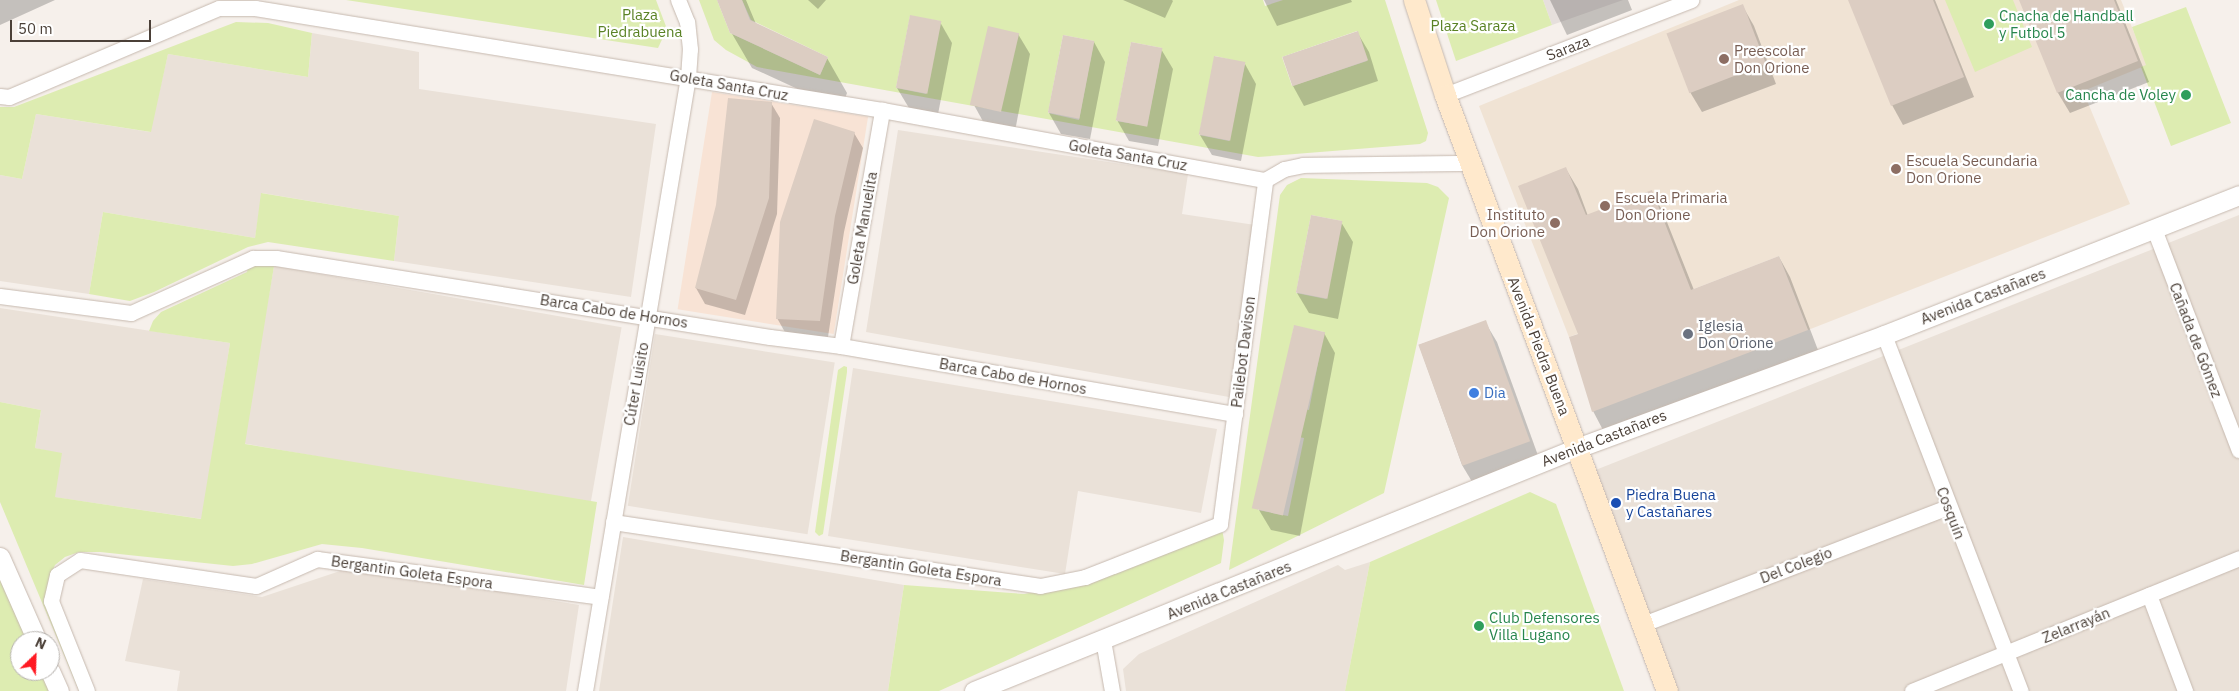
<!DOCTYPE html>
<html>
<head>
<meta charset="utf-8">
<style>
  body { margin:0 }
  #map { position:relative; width:2239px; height:691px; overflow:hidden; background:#f6f0eb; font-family:"IBM Plex Sans",sans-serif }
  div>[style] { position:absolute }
  .residential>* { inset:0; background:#eae1d8; transform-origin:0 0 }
  .commercial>* { inset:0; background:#f8e3d5; transform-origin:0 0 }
  .industrial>* { inset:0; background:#e6dfdc }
  .education>* { inset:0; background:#f0e3d4 }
  .green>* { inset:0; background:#ddecb1 }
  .shadow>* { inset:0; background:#0003 }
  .building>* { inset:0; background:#dccdc2; transform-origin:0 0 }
  .roads { filter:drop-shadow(0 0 1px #c6b9af) drop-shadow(0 0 1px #c6b9af) }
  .minor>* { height:15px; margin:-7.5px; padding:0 7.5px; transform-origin:7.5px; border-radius:7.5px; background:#fff }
  .tertiary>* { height:19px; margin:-9.5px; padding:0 9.5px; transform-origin:9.5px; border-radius:9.5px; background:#fff }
  .secondary>* { height:21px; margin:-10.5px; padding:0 10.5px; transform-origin:10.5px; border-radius:10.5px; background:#ffe9cc }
  .dots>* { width:14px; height:14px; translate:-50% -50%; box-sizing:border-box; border:2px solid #fff; border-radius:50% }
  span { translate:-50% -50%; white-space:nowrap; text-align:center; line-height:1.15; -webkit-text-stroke:4.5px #fff; paint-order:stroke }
  .park-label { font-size:15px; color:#5a8225 }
  .leisure-label { font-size:15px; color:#27864d }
  .left { translate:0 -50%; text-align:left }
  .right { translate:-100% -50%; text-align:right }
  .street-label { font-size:15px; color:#4b4038 }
  .education-label { font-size:15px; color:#785e54 }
  .worship-label { font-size:15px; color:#5b616d }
  .shop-label { font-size:15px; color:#366cbe }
  .transit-label { font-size:15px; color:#164399 }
  .north { position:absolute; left:10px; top:631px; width:50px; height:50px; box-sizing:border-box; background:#fff; border:1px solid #b7b3af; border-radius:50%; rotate:24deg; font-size:14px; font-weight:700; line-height:20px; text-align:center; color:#4b4038 }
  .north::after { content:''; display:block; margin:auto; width:18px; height:22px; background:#ff1922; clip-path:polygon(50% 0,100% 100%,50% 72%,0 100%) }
  .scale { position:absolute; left:10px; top:20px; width:141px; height:22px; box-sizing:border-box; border:2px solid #4b4038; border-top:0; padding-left:6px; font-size:15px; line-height:18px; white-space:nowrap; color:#4b4038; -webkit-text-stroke:4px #fff; paint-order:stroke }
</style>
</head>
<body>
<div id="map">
  <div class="residential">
    <div style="clip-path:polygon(312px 33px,419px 52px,419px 89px,656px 124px,631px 297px,394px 261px,399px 216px,262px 193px,255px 238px,103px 212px,89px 294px,0 281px,0 175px,22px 179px,36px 114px,150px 132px,168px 54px,308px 77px)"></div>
    <div style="clip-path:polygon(898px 130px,1188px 174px,1182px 214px,1255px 225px,1229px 397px,866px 332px)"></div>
    <div style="clip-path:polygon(2239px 215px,2239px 691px,1674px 691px,1593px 471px)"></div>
    <div style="left:274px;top:266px;width:353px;height:180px;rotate:10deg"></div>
    <div style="clip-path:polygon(0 308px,230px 343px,202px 519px,54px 497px,61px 454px,35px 448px,41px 410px,0 402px)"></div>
    <div style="left:655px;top:334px;width:182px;height:174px;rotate:9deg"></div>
    <div style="clip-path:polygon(853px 368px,1217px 429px,1201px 513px,1078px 491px,1065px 574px,828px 536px)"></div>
    <div style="clip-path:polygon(623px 537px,904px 585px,888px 691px,599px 691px)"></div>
    <div style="clip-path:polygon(1370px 562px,1345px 691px,1126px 691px,1123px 669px,1139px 654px,1338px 565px,1345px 570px)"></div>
    <div style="clip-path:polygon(352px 567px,579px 605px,566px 691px,177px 691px,180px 671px,125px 661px,143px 579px,262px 597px)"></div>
  </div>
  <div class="commercial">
    <div style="left:712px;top:92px;width:158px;height:220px;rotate:9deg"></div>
  </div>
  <div class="industrial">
    <div style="clip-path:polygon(1543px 0,1623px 0,1552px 25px)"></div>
  </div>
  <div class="education">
    <div style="clip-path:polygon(1739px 0,2121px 0,2147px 65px,2083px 91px,2130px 204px,1808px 330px,1779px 256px,1569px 337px,1479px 106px)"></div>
  </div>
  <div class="green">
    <div style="clip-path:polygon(346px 0,656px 0,667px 29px,658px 48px)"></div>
    <div style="clip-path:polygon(evenodd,699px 0,717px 0,730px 33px,820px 75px,828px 57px,751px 20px,742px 0,1263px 0,1265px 6px,1283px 0,1385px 0,1428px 133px,1426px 141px,1420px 144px,1258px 157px,757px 67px,726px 50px,714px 40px,699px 0,910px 16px,940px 21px,926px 94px,896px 88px,910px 16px,699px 0,1357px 31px,1367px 61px,1292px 86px,1282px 57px,1357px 31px,699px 0,1063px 35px,1094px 41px,1079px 120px,1048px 113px,1063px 35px,699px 0,1131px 42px,1162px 48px,1147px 126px,1116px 121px,1131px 42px,699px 0,1215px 56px,1245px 63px,1229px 141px,1199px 135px,1215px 56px)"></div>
    <div style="clip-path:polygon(1436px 0,1543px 0,1552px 25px,1456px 61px)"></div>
    <div style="clip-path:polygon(1945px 0,2013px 0,2032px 47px,1975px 72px)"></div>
    <div style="clip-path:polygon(2186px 7px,2231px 123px,2171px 146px,2141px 67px,2146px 65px,2132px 27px)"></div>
    <div style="clip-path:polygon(236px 22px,268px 23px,312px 33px,308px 77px,168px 54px,151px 132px,36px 114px,22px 179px,0 175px,0 107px,14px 107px)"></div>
    <div style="clip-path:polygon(evenodd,1301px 178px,1427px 183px,1438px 187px,1449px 198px,1384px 493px,1229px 570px,1280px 195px,1287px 185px,1301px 178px,1311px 215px,1342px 221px,1326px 299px,1296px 293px,1311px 215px,1301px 178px,1294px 326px,1324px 332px,1309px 410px,1278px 403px,1294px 326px,1301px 178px,1273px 432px,1304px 438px,1288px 516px,1258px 510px,1273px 432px)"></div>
    <div style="clip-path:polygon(261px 193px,399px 216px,394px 261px,268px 242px,248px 247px,154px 292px,130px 301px,89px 294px,103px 212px,255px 238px)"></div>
    <div style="clip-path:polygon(249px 262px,274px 266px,245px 444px,597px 502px,584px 585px,362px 548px,322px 544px,252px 564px,233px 566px,100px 552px,79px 552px,65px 557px,55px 565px,50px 577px,79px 691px,0 502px,0 402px,41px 410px,35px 448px,62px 453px,55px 497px,201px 519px,230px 343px,149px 331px,153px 321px,161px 312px,247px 272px)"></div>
    <div style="clip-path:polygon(844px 366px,847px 367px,847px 372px,823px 534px,819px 536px,815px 532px,838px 370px)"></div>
    <div style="clip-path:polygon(1530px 492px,1556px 504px,1624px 691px,1345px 691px,1370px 562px)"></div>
    <div style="clip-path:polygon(1222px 529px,1224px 540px,1221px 563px,939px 691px,888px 691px,904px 585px,1024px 594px,1085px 583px)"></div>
    <div style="clip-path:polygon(0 573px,29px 641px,20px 641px,20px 671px,42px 671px,50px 691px,0 691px)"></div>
  </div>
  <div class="shadow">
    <div style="clip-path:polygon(0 0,55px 0,0 25px)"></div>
    <div style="clip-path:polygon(718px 0,746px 0,756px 24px,827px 58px,847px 93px,841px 109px,752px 68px,731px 32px)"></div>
    <div style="clip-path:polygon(808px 0,826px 0,818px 9px)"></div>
    <div style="clip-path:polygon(1123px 0,1172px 0,1173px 1px,1165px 18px)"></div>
    <div style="clip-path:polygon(1264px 0,1351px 0,1352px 2px,1277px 26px)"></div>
    <div style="clip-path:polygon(1550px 0,1628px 0,1632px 10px,1567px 35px)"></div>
    <div style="clip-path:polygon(1850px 0,1935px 0,1974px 97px,1903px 125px,1892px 105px)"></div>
    <div style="clip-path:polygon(2020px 0,2116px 0,2149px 82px,2070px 113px,2058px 93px)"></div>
    <div style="clip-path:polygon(1742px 5px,1754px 26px,1776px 84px,1702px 112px,1690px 92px)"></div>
    <div style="clip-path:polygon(940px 22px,952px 43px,938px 114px,909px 108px,897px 88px)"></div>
    <div style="clip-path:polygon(1357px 32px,1369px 52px,1378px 81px,1304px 106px,1293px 86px,1283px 57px)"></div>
    <div style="clip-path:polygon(1018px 34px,1030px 54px,1015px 131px,985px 125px,974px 105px)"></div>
    <div style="clip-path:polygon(1094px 42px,1105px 62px,1090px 139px,1061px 134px,1049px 113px)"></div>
    <div style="clip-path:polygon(1161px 49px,1173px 69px,1158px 146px,1129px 141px,1117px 120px)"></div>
    <div style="clip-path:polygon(1245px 64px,1256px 84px,1241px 161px,1212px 155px,1200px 135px)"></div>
    <div style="clip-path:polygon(771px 103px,780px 118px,777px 214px,745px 315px,705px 304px,696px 288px)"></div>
    <div style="clip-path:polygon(854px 133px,863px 148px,844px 232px,828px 337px,786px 334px,777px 318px)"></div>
    <div style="clip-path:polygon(1566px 169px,1578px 189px,1588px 216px,1652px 192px,1663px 212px,1694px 290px,1779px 257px,1790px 277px,1818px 350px,1604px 432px,1593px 411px,1580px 335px)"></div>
    <div style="clip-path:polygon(1341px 222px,1353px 242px,1338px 319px,1309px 313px,1297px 293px)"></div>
    <div style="clip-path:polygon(1485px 322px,1497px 342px,1540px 461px,1474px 485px,1462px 465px,1419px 345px)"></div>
    <div style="clip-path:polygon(1324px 333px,1335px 353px,1300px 536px,1271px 530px,1259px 510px)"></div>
  </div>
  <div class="building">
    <div style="clip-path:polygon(717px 0,742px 0,750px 20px,828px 57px,820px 75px,730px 33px)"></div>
    <div style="clip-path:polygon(1848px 0,1933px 0,1964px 77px,1891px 106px)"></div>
    <div style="clip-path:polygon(2019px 0,2114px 0,2138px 61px,2057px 93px)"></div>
    <div style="left:1743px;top:4px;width:64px;height:82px;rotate:69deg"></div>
    <div style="left:910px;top:15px;width:32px;height:74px;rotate:11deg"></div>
    <div style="left:988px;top:26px;width:32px;height:81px;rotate:13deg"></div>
    <div style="left:1358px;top:31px;width:31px;height:80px;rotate:71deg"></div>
    <div style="left:1063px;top:35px;width:32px;height:79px;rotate:11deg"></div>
    <div style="left:1131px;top:42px;width:32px;height:80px;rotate:11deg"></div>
    <div style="left:1214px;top:56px;width:32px;height:80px;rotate:11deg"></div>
    <div style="clip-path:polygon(728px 98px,772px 102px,769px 198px,736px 300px,695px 288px,716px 205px)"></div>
    <div style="clip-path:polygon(814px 119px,855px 132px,835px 216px,820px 321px,776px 319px,780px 222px)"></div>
    <div style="clip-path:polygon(1566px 167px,1586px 215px,1652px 190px,1691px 290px,1779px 256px,1808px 330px,1592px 412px,1569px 337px,1578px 334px,1518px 186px)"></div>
    <div style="left:1311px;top:215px;width:32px;height:79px;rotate:11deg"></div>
    <div style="left:1486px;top:320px;width:129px;height:72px;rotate:70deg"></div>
    <div style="left:1294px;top:325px;width:32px;height:188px;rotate:13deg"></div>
  </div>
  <div class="roads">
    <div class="minor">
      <div style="left:1445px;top:95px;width:264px;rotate:-21.1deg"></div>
      <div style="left:0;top:96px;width:9px;rotate:6deg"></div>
      <div style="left:9px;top:97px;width:228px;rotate:-23deg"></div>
      <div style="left:219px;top:8px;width:36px"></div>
      <div style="left:255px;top:8px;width:635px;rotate:9.24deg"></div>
      <div style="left:882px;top:110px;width:389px;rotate:10.4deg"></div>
      <div style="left:1265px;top:180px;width:22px;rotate:-30deg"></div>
      <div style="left:1284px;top:169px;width:19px;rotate:-12deg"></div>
      <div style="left:1303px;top:165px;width:168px;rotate:-0.7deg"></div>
      <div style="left:2154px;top:229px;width:237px;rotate:69deg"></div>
      <div style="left:0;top:296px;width:132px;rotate:7.4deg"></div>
      <div style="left:131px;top:313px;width:134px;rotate:-24.3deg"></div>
      <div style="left:253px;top:258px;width:23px"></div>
      <div style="left:276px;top:258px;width:500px;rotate:9.09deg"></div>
      <div style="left:770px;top:337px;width:72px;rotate:7.2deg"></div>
      <div style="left:841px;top:346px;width:400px;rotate:9.8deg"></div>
      <div style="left:1884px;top:335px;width:381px;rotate:69deg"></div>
      <div style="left:841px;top:346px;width:240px;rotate:-80.1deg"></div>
      <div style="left:613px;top:522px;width:432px;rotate:8.5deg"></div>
      <div style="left:1040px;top:586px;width:46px;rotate:-11.3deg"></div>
      <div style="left:1085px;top:577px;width:145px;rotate:-21.4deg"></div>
      <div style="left:1220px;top:524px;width:347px;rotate:-82.5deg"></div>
      <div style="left:2149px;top:595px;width:103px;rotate:69.4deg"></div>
      <div style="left:1643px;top:624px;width:327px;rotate:-21deg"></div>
      <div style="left:1103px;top:640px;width:52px;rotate:80deg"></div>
      <div style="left:87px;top:691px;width:97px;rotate:-111.8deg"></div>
      <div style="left:51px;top:601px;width:27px;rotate:-77deg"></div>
      <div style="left:57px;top:575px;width:27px;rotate:-33deg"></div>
      <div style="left:80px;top:560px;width:178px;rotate:8.4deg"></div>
      <div style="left:256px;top:586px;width:67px;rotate:-23.9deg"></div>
      <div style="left:317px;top:559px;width:286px;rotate:7.6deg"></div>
      <div style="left:585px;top:691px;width:623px;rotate:-80.48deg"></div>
      <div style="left:688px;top:77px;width:28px;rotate:-86deg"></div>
      <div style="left:690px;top:49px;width:27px;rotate:-96deg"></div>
      <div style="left:687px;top:22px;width:24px;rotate:-112deg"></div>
      <div style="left:1912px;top:691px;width:353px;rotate:-22.1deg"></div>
    </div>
    <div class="tertiary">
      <div style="left:0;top:557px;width:92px;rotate:66.2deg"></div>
      <div style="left:50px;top:671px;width:22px;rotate:66deg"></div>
      <div style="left:974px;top:691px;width:650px;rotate:-21.95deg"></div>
      <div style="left:1577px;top:448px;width:327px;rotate:-20.2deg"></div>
      <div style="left:1884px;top:335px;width:382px;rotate:-21.5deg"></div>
    </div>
    <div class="secondary">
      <div style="left:1414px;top:0;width:100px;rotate:71.9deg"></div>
      <div style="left:1445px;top:95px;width:636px;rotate:69.57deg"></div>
    </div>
  </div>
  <div class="dots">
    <div style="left:1989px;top:24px;background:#2e9e5b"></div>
    <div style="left:1724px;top:59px;background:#8d6e63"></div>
    <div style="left:2186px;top:95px;background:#2e9e5b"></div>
    <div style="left:1896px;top:169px;background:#8d6e63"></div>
    <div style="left:1605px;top:206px;background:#8d6e63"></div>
    <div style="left:1555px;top:223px;background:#8d6e63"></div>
    <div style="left:1688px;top:334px;background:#6b7280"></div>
    <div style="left:1474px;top:393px;background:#3f7fe0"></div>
    <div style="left:1616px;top:503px;background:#1a4fb4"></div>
    <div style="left:1479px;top:626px;background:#2e9e5b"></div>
  </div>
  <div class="park-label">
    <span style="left:640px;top:23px">Plaza<br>Piedrabuena</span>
    <span style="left:1473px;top:26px">Plaza Saraza</span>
  </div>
  <div class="leisure-label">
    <span class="left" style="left:1999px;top:24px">Cnacha de Handball<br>y Futbol 5</span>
    <span class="right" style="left:2176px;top:95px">Cancha de Voley</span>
    <span class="left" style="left:1489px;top:626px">Club Defensores<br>Villa Lugano</span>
  </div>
  <div class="street-label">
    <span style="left:1568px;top:48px;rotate:-21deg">Saraza</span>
    <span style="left:729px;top:85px;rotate:10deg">Goleta Santa Cruz</span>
    <span style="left:1128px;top:155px;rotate:10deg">Goleta Santa Cruz</span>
    <span style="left:862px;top:228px;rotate:-80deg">Goleta Manuelita</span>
    <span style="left:1983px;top:296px;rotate:-21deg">Avenida Castañares</span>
    <span style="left:614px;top:311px;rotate:9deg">Barca Cabo de Hornos</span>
    <span style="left:2196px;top:340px;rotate:69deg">Cañada de Gómez</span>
    <span style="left:1539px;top:346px;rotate:69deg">Avenida Piedra Buena</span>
    <span style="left:1243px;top:352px;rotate:-83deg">Pailebot Davison</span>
    <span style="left:1013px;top:376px;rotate:10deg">Barca Cabo de Hornos</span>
    <span style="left:636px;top:384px;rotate:-80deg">Cúter Luisito</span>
    <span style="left:1604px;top:438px;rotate:-21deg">Avenida Castañares</span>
    <span style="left:1951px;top:513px;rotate:69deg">Cosquín</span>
    <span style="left:1796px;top:565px;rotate:-21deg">Del Colegio</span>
    <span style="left:921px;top:568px;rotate:9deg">Bergantin Goleta Espora</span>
    <span style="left:412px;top:572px;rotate:8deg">Bergantin Goleta Espora</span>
    <span style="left:1229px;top:590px;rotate:-22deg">Avenida Castañares</span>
    <span style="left:2076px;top:625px;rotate:-22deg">Zelarrayán</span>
  </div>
  <div class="education-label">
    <span class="left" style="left:1734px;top:59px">Preescolar<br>Don Orione</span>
    <span class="left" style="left:1906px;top:169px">Escuela Secundaria<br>Don Orione</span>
    <span class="left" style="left:1615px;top:206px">Escuela Primaria<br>Don Orione</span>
    <span class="right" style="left:1545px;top:223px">Instituto<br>Don Orione</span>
  </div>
  <div class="worship-label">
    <span class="left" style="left:1698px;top:334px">Iglesia<br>Don Orione</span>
  </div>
  <div class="shop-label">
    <span class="left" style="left:1484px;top:393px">Dia</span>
  </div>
  <div class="transit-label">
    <span class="left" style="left:1626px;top:503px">Piedra Buena<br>y Castañares</span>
  </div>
  <div class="north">N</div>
  <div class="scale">50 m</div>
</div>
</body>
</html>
